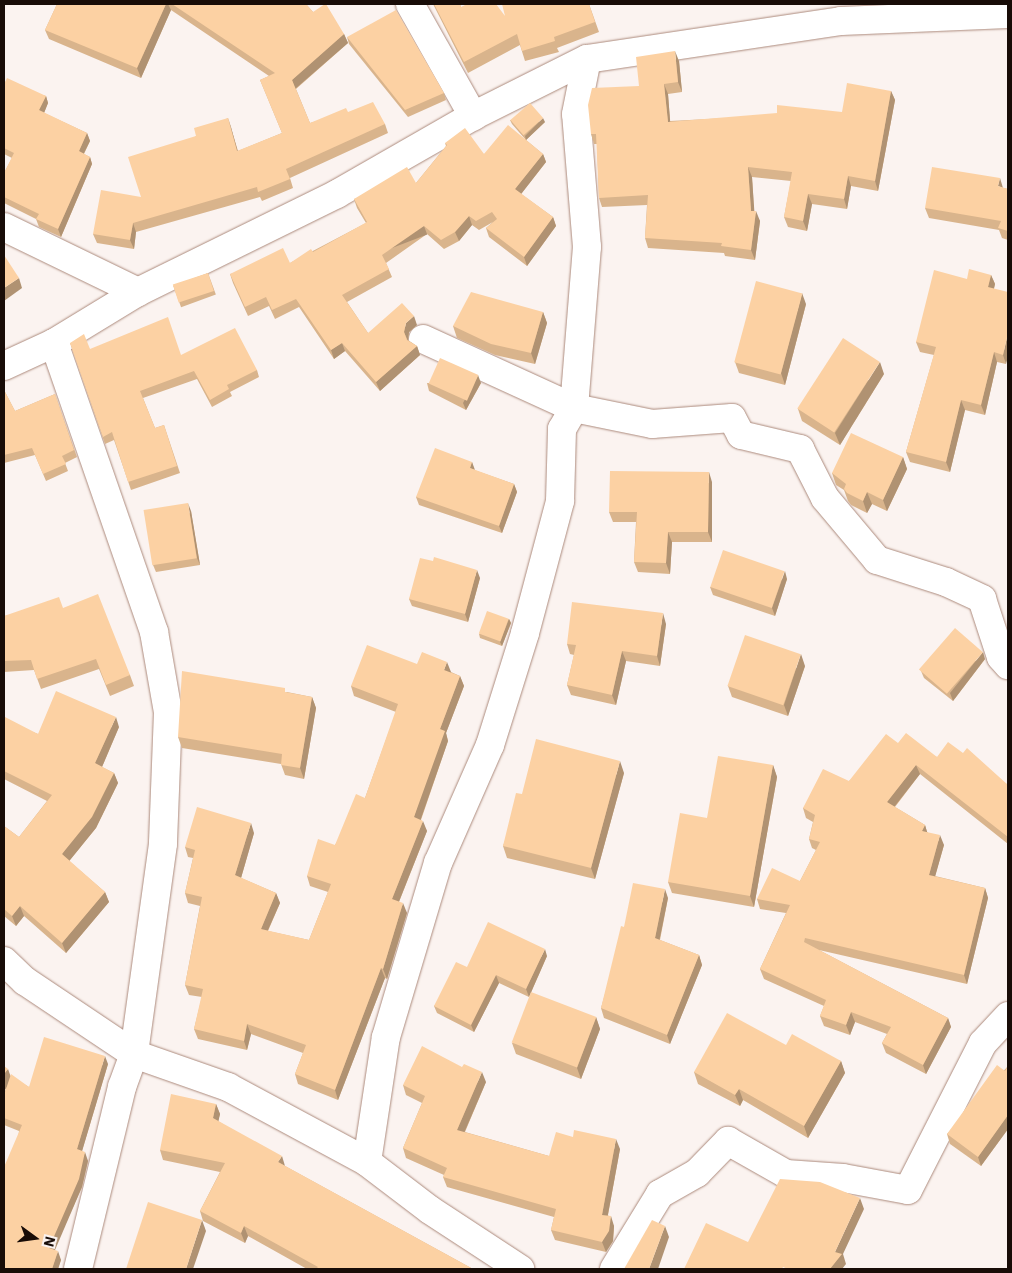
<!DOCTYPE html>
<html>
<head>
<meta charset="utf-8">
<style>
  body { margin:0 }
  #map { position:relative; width:1012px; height:1273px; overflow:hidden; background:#fbf3f0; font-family:"IBM Plex Sans",sans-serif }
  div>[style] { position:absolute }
  .roads { filter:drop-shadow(0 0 1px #ac8a7c) drop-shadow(0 0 1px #ac8a7c) }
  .minor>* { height:28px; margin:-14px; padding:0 14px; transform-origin:14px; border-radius:14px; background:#fff }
  .wall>* { inset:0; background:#d9b48c; transform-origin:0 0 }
  .shaded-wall>* { inset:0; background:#b09272; transform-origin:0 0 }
  .building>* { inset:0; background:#fcd1a3; transform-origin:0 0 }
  span { translate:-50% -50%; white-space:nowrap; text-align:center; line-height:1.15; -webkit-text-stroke:4px #fbf3f0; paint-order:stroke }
  .frame { position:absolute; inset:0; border:5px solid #180c07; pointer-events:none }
  .north { position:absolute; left:10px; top:1213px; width:50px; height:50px; -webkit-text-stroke:4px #fbf3f0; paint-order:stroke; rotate:104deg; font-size:14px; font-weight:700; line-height:20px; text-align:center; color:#180c07 }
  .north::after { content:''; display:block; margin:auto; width:18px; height:22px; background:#180c07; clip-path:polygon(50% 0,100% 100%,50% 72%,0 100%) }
</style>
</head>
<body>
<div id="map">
  <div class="roads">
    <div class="minor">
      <div style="left:410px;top:4px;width:129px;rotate:60.6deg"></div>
      <div style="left:4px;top:227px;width:149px;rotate:25.9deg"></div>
      <div style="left:423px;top:339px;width:166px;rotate:24.6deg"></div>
      <div style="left:574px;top:408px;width:80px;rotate:11.6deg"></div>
      <div style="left:652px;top:424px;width:80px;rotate:-4.3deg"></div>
      <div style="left:732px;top:418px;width:19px;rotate:62deg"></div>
      <div style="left:741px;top:435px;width:61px;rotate:13.3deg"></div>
      <div style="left:800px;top:449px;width:55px;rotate:63deg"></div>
      <div style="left:825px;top:498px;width:81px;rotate:50deg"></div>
      <div style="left:877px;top:560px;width:72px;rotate:17.7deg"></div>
      <div style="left:946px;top:582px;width:40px;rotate:25deg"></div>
      <div style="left:982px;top:599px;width:61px;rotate:71.9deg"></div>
      <div style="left:1001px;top:657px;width:11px;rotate:49deg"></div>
      <div style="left:54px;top:343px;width:306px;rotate:70.9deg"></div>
      <div style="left:154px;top:632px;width:81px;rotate:80.1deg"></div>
      <div style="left:168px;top:712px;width:132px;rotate:92.2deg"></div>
      <div style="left:163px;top:844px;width:212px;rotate:97.9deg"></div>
      <div style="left:134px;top:1054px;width:35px;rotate:110deg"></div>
      <div style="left:122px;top:1087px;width:187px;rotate:103.6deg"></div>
      <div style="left:4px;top:366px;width:55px;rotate:-24.7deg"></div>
      <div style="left:54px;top:343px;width:98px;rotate:-31.3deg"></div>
      <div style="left:138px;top:292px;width:222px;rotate:-26.2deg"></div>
      <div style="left:337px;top:194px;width:157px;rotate:-29.8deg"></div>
      <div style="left:473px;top:116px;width:127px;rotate:-26.6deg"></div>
      <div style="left:587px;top:59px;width:257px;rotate:-8.5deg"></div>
      <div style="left:841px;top:21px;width:167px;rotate:-2.4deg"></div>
      <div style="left:4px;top:961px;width:29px;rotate:44deg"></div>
      <div style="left:25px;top:981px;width:131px;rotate:33.8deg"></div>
      <div style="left:134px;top:1054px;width:100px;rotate:19.3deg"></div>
      <div style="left:228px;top:1087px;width:158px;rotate:28.3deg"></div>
      <div style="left:367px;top:1162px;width:79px;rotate:37.3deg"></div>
      <div style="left:430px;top:1210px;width:108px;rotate:33.2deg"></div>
      <div style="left:367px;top:1162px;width:126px;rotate:-81.4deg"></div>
      <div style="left:386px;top:1037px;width:182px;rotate:-73.4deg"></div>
      <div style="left:438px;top:863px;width:129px;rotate:-66.2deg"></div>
      <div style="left:490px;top:745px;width:117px;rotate:-72.6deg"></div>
      <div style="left:525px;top:633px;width:137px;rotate:-75.1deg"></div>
      <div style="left:560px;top:501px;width:72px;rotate:-88.4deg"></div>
      <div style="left:562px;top:429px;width:24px;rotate:-60deg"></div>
      <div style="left:574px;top:408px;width:162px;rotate:-85.4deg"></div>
      <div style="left:587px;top:247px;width:133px;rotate:-94.7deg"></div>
      <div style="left:576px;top:114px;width:56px;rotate:-78.7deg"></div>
      <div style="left:614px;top:1269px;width:88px;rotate:-58.5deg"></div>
      <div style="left:660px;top:1194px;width:43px;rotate:-29.6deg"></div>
      <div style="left:697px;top:1173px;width:45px;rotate:-45.9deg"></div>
      <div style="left:728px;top:1141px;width:67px;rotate:29.6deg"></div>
      <div style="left:786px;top:1174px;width:57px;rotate:4deg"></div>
      <div style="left:843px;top:1178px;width:66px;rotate:10.5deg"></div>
      <div style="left:908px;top:1190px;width:165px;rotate:-63deg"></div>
      <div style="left:983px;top:1043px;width:37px;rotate:-47deg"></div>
    </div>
  </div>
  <div class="wall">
    <div style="clip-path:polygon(57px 4px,306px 4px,313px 12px,344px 34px,348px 43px,296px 89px,310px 123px,348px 112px,385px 124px,388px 133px,290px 178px,293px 188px,262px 201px,260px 197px,136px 232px,134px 249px,97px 243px,93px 234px,141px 197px,196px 136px,228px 118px,238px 151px,282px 133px,260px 80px,269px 76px,171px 10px,141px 78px,49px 39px,45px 30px)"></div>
    <div style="clip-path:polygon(433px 4px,460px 4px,461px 7px,505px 16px,589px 4px,599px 32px,557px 48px,559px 52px,525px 61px,520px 45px,468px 73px)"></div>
    <div style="clip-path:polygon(347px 37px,444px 93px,446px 100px,408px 117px,349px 44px)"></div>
    <div style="clip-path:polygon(679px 61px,682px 92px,668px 94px,670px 121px,842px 112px,891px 91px,895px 100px,878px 191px,851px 186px,847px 209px,812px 204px,807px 231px,788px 227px,784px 217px,791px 181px,752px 177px,754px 211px,760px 221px,755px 260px,725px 256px,724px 253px,648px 248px,645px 238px,647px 205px,602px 207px,599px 198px,597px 144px,594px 144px,591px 134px,639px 86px)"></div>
    <div style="clip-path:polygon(4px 84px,46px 96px,48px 103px,44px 113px,87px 133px,90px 141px,84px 154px,90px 157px,92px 164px,61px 237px,39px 227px,36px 219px,4px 203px,4px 173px,12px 158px,4px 154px)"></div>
    <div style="clip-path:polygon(510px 120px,545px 122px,526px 140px,543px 154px,546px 162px,521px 194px,553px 217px,556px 226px,527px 266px,489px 237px,486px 228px,493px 222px,479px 230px,472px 225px,459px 241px,444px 249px,427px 234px,386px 263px,392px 277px,347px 302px,368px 333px,417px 325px,409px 332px,408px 340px,417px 346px,420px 355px,380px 391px,345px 351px,334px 359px,299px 307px,275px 319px,269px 306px,248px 316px,233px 283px,230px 274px,290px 263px,366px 223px,357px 208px,354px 199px,416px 183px,446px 146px,445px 143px,484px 154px,525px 139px,512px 124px)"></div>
    <div style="clip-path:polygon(1003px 188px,1008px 189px,1008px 240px,1002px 238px,999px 230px,929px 218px,925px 208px)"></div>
    <div style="left:208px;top:273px;width:23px;height:37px;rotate:70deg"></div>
    <div style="clip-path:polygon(991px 275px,995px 284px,994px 288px,1006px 364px,997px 362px,985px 415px,965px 410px,950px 472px,910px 462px,906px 452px,934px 355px,920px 352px,916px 342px,967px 279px)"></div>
    <div style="clip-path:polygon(806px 304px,785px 385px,739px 373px,735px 362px)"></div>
    <div style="clip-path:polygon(543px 312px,547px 323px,535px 364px,495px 355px,457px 338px,453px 326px)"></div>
    <div style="clip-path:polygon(70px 343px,90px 349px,181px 355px,257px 370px,259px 377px,230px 392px,232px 396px,212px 407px,197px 379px,143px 398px,155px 428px,164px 425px,180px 473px,131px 490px,114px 440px,105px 444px)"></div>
    <div style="clip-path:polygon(884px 374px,840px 445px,802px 421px,798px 409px)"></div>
    <div style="clip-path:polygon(427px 383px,481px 383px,466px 410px,429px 391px)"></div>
    <div style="clip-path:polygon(4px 390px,15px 411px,55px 394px,77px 457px,65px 463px,68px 471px,46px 481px,35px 455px,4px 463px)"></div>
    <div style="clip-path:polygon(903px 457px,907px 469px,887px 511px,872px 504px,867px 513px,851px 505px,848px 501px,844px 490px,836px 485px,832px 473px)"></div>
    <div style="clip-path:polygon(472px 462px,474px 470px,514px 484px,517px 492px,502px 533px,419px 505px,416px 497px)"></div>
    <div style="clip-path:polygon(712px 482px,712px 542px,672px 542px,670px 574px,638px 572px,634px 562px,636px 522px,613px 522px,609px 512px)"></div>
    <div style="clip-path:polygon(191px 511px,200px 565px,156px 572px,153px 565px)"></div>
    <div style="clip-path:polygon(433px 561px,480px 578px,468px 622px,412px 606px,409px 599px)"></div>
    <div style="clip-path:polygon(787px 579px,775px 616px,713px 595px,710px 587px)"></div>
    <div style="clip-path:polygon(63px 608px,130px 675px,134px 686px,110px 696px,99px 669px,41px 689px,34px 670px,4px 672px,4px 616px)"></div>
    <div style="clip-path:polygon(509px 619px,511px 623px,502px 646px,480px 638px,479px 634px)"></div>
    <div style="clip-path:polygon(666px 624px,660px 666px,626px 661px,616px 705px,571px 695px,567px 685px,574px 655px,570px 654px,567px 644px)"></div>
    <div style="clip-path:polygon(985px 659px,953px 701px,924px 678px,921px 671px)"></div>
    <div style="clip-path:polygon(417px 664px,451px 672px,460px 676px,464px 686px,446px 733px,448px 741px,421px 820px,427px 831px,399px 902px,407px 913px,387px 979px,385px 978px,338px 1100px,298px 1084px,295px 1074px,303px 1053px,251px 1034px,247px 1050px,198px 1039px,194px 1029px,202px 997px,189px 995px,185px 985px,200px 906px,188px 903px,185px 893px,193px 858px,188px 857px,185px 847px,254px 833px,241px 878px,276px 893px,280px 903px,268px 931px,309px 940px,328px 892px,310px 886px,307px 876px,335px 845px,365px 798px,396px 712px,354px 696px,351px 686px)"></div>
    <div style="clip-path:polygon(805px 666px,788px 716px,732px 697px,728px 686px)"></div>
    <div style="clip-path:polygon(287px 692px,312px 697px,316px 708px,304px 779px,285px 775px,281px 764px,182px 748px,178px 737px)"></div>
    <div style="clip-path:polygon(4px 721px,38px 734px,119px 727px,102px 767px,114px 773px,118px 783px,96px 828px,69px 861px,105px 892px,109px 902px,66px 953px,24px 916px,16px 926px,4px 916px,4px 826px,19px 837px,47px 801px,4px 779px)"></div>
    <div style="clip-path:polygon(898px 743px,937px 757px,963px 753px,1008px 785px,1008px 844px,920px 774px,895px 807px,925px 825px,927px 832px,944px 845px,935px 876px,985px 888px,988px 898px,967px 984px,819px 950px,948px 1018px,951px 1027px,926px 1074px,886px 1053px,882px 1043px,887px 1034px,855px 1022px,850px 1035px,824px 1026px,820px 1016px,824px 1006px,764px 979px,760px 969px,786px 913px,760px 909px,757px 899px,800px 881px,816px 850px,812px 848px,809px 839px,813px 822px,806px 818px,803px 808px,849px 781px)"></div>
    <div style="clip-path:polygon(773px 765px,777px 777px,754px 907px,672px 893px,668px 882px,707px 818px)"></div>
    <div style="clip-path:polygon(624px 773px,595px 879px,507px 858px,503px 846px,522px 794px)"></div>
    <div style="clip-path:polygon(668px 898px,660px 940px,699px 955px,702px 965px,670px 1044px,604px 1018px,601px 1008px,624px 927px)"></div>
    <div style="clip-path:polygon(547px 956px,529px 997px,499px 983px,474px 1032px,437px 1013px,434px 1006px,467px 967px)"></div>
    <div style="clip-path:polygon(596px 1017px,600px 1029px,581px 1079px,516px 1054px,512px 1043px)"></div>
    <div style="clip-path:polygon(786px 1045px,841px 1061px,845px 1073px,808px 1138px,743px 1100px,740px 1106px,698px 1084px,694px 1072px)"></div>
    <div style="clip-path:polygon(108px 1064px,82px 1151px,88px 1161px,82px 1187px,54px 1250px,61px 1260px,58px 1269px,4px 1269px,19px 1131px,4px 1125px,4px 1095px,6px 1088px,4px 1091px,4px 1066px,10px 1076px,29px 1087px)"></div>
    <div style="clip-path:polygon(1008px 1066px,1008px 1129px,981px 1166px,950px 1144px,947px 1134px)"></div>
    <div style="clip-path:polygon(486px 1082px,465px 1132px,549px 1156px,620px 1149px,608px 1215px,614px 1226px,613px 1241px,606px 1252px,555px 1240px,551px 1230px,554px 1217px,447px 1187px,443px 1177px,444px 1175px,406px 1158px,403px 1148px,422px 1103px,406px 1095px,403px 1085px)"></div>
    <div style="clip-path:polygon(216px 1104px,220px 1114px,218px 1121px,285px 1166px,473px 1269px,307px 1269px,248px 1236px,245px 1243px,203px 1221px,200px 1211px,220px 1172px,163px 1160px,160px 1150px)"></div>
  </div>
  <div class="shaded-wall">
    <div style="clip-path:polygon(166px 4px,168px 4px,171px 10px,141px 78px,137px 68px)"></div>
    <div style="clip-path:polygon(344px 34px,348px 43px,295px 89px,292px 80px)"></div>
    <div style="clip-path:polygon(675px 51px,679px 61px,682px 92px,678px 82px)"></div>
    <div style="clip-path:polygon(664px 84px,668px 94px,671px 132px,668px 122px)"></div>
    <div style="clip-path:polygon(891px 91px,895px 100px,878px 191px,875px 181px)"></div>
    <div style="clip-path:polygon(46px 96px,48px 103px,42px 118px,39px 110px)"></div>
    <div style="clip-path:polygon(228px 118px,231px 127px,240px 160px,237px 151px)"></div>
    <div style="clip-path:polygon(543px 118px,545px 122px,526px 140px,525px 136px)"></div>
    <div style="clip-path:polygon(87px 133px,90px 141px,81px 159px,79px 151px)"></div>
    <div style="clip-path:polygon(543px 154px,546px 162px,518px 198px,515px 189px)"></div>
    <div style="clip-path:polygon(90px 157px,92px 164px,61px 237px,58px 229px)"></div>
    <div style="clip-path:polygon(748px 167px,752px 177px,755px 221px,751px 211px)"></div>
    <div style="clip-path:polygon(848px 176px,851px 186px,847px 209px,844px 199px)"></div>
    <div style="clip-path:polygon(1000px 178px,1003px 188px,998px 186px)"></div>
    <div style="clip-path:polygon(808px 194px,812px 204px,807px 231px,803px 221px)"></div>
    <div style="clip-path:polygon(756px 211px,760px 221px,755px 260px,751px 250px)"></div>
    <div style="clip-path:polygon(469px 216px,472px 225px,459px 241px,455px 232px)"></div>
    <div style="clip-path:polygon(553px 217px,556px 226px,527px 266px,524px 257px)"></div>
    <div style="clip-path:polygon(133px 223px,136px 232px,134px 249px,130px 240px)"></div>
    <div style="left:424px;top:226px;width:9px;height:51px;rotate:69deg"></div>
    <div style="clip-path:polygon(991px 275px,995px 284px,992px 297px,988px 287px)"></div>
    <div style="clip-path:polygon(19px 278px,22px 288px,4px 301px,4px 288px)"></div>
    <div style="clip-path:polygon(802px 293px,806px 304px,785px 385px,781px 373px)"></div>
    <div style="clip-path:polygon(543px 312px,547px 323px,535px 364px,531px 353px)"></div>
    <div style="clip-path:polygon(414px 316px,417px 325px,409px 332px,408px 341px,404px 332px,406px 323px)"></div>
    <div style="clip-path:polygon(1008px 333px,1008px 357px,1006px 364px,1003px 355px)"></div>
    <div style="clip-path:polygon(342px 343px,345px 351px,334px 359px,331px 350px)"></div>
    <div style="clip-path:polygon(417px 346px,420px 355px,380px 391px,376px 382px)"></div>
    <div style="clip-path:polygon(994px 352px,997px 362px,985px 415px,981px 405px)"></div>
    <div style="clip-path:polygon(880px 362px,884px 374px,840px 445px,835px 433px)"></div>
    <div style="clip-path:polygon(478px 375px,481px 383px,466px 410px,463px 403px)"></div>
    <div style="clip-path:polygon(961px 400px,965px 410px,950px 472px,946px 462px)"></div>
    <div style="clip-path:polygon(903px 457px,907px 469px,887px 511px,883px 500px)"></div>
    <div style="clip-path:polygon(472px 462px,475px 470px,470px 468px)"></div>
    <div style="clip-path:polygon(709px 472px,712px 482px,712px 542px,708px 532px)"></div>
    <div style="clip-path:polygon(514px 484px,517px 492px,502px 533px,499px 526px)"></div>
    <div style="clip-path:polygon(867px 492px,872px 504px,867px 513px,863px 501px)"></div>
    <div style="clip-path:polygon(188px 503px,191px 511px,200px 565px,197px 558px)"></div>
    <div style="clip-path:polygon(668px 532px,672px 542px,670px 574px,666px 563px)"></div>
    <div style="clip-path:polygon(477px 570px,480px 578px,468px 622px,465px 614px)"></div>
    <div style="clip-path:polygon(785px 571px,787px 579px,775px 616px,772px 608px)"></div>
    <div style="clip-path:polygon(663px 613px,666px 624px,660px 666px,657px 656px)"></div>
    <div style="clip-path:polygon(509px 619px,511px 623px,502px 646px,500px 642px)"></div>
    <div style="clip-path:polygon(622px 651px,626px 661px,616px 705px,612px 695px)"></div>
    <div style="clip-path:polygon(983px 652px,985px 659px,953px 701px,950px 693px)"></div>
    <div style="clip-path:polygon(801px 654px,805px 666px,788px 716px,784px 705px)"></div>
    <div style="clip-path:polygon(447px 662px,451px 672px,447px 680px,444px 670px)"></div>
    <div style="clip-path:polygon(460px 676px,464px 686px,446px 733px,448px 741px,418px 827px,414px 817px,440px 729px)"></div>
    <div style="clip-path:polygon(312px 697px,316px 708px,304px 779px,300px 768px)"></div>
    <div style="clip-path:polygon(116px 717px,119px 727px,99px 774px,95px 763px)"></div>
    <div style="clip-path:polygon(620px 761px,624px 773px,595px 879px,591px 868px)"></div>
    <div style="clip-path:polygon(773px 765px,777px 777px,754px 907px,750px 896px)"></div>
    <div style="clip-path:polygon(916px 765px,920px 774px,891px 811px,887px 802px)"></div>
    <div style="clip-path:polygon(114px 773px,118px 783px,96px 828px,66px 865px,62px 854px)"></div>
    <div style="clip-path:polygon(423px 821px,427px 831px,396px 909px,392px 899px)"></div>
    <div style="clip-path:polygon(251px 823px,254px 833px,239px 885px,235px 875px)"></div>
    <div style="clip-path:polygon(925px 825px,928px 835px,922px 831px)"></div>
    <div style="clip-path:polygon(940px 835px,944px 845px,933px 884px,929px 875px)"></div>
    <div style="clip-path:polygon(985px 888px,988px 898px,967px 984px,964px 975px)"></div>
    <div style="clip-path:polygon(665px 889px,668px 898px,658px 947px,655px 938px)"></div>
    <div style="clip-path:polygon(105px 892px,109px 902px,66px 953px,62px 943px)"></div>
    <div style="clip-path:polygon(276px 893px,280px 903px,264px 939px,261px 929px)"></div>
    <div style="clip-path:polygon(403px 903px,407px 913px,387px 979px,383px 969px)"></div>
    <div style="clip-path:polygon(20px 906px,24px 916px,16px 926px,12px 916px)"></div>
    <div style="clip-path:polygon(545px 949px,547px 956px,529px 997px,526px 989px)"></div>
    <div style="clip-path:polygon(699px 955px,702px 965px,670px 1044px,667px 1035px)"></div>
    <div style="clip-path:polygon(381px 968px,385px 978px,338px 1100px,335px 1090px)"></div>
    <div style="clip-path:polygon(496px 975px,499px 983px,474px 1032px,471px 1025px)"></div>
    <div style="clip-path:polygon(851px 1012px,855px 1022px,850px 1035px,846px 1025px)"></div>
    <div style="clip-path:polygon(596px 1017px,600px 1029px,581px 1079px,577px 1068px)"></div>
    <div style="clip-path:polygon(948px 1018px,951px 1027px,926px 1074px,923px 1065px)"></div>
    <div style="clip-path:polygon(247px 1024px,251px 1034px,247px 1050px,244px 1041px)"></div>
    <div style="clip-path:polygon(105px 1056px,108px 1064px,80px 1158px,77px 1149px)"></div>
    <div style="clip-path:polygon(841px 1061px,845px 1073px,808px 1138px,804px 1126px)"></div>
    <div style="clip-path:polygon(8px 1069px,12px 1080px,4px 1091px,4px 1074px)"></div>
    <div style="clip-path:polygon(482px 1072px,486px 1082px,461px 1140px,457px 1130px)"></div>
    <div style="clip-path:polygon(739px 1089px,743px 1100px,740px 1106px,735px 1095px)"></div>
    <div style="clip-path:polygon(216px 1104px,220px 1114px,217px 1128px,213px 1118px)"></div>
    <div style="clip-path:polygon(1008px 1115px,1008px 1129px,981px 1166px,978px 1157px)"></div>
    <div style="clip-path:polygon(616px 1139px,620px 1149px,606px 1225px,602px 1215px)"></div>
    <div style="clip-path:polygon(85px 1152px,88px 1161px,82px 1187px,52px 1257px,49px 1248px)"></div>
    <div style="clip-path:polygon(282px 1156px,285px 1166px,278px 1162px)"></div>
    <div style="clip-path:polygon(860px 1198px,864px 1209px,843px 1254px,846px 1264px,842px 1269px,830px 1269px,835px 1252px)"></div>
    <div style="clip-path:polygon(611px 1216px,614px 1226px,613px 1241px,606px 1252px,602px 1242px)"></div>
    <div style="clip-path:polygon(202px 1220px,206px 1231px,193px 1269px,186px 1269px)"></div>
    <div style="clip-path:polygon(244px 1226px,248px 1236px,245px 1243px,241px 1233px)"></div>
    <div style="clip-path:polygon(665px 1226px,669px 1237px,658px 1269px,649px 1269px)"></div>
    <div style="clip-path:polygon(58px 1251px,61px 1260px,58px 1269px,52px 1269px)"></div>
  </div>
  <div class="building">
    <div style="clip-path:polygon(57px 4px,166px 4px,137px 68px,45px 30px)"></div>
    <div style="clip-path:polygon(172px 4px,306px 4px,313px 12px,325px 4px,326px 4px,344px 34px,292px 80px,310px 123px,346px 108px,348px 112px,373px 102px,385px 124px,286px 169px,290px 179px,258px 192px,257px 187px,133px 223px,130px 240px,93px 234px,101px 190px,141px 197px,128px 157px,196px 136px,194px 128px,228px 118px,237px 151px,282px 133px,260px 80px,275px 73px)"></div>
    <div style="clip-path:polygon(434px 4px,460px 4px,461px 7px,467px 4px,496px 4px,505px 16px,502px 4px,589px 4px,595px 22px,554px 37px,555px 41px,522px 51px,517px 34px,464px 62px)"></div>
    <div style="clip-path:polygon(396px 10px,444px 93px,405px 110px,347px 37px)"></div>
    <div style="clip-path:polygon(675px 51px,678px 82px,664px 84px,668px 122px,777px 113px,777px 105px,842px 112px,847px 83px,891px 91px,875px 181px,848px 176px,844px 199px,808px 194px,803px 221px,784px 217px,792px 172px,748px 167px,751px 211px,756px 211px,751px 250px,721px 246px,722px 243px,645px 238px,648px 195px,599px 198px,596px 134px,591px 134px,588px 105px,592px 88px,639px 86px,636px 57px)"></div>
    <div style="clip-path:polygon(7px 78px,46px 96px,39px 110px,87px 133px,79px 151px,90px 157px,58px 229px,36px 219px,39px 214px,4px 197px,4px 173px,14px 153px,4px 148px,4px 84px)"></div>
    <div style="left:530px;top:103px;width:20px;height:26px;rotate:49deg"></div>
    <div style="clip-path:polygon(508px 125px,543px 154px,515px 189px,553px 217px,524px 257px,486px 228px,497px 219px,492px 212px,476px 221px,469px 216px,455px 232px,441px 240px,424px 226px,382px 255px,389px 269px,342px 295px,368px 333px,402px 303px,414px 316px,406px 323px,404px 332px,407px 340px,417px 346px,376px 382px,342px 343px,331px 350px,296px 299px,272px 310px,266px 297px,245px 307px,230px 274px,283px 248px,290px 263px,311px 249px,313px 252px,367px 222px,354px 199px,407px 167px,416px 183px,447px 145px,445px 143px,465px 128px,484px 154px)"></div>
    <div style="clip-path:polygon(932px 167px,1000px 178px,998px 186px,1008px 189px,1008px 231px,998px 228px,1001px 221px,925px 208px)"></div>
    <div style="clip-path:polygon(4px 255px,19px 278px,4px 288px)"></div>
    <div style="clip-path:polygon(969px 269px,991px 275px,988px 287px,1008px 292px,1008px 333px,1003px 355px,994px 352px,981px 405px,961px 400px,946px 462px,906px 452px,936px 347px,916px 342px,934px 270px,967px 279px)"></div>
    <div style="left:208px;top:273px;width:19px;height:37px;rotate:72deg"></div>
    <div style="left:756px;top:281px;width:48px;height:84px;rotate:15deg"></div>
    <div style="clip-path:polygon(471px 292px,543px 312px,531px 353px,491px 344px,453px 326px)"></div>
    <div style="clip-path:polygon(168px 317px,181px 355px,235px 328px,257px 370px,227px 385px,229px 389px,210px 400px,194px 371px,140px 391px,155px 428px,164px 425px,177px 466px,128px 482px,112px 432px,103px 437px,70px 343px,84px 334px,90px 349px)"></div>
    <div style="left:843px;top:338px;width:44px;height:84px;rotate:33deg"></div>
    <div style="left:440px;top:358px;width:42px;height:28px;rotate:24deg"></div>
    <div style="clip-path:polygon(4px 390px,15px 411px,55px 394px,74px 450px,62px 456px,66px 464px,43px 474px,32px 448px,4px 455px)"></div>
    <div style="clip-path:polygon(851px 433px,903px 457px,883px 500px,867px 492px,863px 501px,847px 493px,844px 489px,846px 484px,832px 473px)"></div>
    <div style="clip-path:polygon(435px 448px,472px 462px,470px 468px,514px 484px,499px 526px,416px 497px)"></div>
    <div style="clip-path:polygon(610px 471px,709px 472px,708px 532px,668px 532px,666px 563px,634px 562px,637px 512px,609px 512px)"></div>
    <div style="left:188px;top:503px;width:56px;height:45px;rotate:81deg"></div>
    <div style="left:723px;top:550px;width:65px;height:39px;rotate:19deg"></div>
    <div style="clip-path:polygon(434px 557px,477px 570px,465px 614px,409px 599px,420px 558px,433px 561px)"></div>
    <div style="clip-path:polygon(98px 594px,130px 675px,106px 685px,96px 659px,37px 679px,31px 660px,4px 661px,4px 616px,59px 597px,63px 608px)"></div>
    <div style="clip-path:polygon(572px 602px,663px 613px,657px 656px,622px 651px,612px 695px,567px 685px,576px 645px,567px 644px)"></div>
    <div style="left:487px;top:611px;width:23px;height:24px;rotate:20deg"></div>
    <div style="left:955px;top:628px;width:37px;height:55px;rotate:41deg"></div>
    <div style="left:745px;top:635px;width:59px;height:54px;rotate:19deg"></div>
    <div style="clip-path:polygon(367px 645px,417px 664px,422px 652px,447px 662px,444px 670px,460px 676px,440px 729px,445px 731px,414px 817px,423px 821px,392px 899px,403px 903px,383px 969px,381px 968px,335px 1090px,295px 1074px,306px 1045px,247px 1024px,244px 1041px,194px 1029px,203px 989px,185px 985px,202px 897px,185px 893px,195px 850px,185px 847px,197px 807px,251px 823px,235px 875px,276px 893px,261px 929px,309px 940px,331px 884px,307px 876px,318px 839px,335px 845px,356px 794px,365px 798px,398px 704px,351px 686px)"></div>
    <div style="clip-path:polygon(182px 671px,285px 688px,285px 692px,312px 697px,300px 768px,281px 765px,282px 754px,178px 737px)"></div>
    <div style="clip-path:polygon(56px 691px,116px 717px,95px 763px,114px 773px,92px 817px,62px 854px,105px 892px,62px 943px,20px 906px,12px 916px,4px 909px,4px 826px,19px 837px,52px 795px,4px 771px,4px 721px,5px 717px,38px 734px)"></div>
    <div style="clip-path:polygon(906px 733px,937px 757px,948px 742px,963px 753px,967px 748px,1008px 785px,1008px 837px,916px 765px,887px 802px,925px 825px,922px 831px,940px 835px,929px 875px,985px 888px,964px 975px,805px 938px,804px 942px,948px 1018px,923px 1065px,882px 1043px,891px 1027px,851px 1012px,846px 1025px,820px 1016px,826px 1000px,760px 969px,790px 905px,757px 899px,772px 868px,800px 881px,820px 842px,809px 839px,815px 815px,803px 808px,823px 769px,849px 781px,886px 734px,898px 743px)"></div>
    <div style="clip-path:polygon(536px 739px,620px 761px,591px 868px,503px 846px,516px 793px,522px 794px)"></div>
    <div style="clip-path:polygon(718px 756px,773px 765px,750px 896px,668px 882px,680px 813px,707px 818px)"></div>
    <div style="clip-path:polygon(633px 883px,665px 889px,655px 938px,699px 955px,667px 1035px,601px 1008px,621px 926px,624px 927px)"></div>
    <div style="clip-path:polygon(488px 922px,545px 949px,526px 989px,496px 975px,471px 1025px,434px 1006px,456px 962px,467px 967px)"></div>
    <div style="left:531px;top:992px;width:70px;height:54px;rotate:21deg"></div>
    <div style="clip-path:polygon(727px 1013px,786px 1045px,792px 1034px,841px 1061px,804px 1126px,739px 1089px,735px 1095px,694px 1072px)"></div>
    <div style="clip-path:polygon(44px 1037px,105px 1056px,77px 1149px,85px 1152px,79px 1179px,49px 1248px,58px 1251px,52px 1269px,4px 1269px,4px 1167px,22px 1125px,4px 1118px,4px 1095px,11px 1074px,29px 1087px)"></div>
    <div style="clip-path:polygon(422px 1046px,462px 1067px,464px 1064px,482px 1072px,457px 1130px,549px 1156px,556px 1132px,573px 1137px,574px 1130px,616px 1139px,602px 1215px,611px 1216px,609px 1231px,602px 1242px,551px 1230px,556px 1209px,443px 1177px,447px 1168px,403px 1148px,425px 1096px,403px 1085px)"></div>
    <div style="clip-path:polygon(997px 1065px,1005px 1071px,1008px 1066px,1008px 1115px,978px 1157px,947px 1134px)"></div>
    <div style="clip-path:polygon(4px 1066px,8px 1069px,4px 1074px)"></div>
    <div style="clip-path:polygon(171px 1094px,216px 1104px,213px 1118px,282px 1156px,278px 1162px,473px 1269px,316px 1269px,318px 1267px,244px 1226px,241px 1233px,200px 1211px,225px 1163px,160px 1150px)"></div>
    <div style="clip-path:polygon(780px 1179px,820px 1182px,860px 1198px,835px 1252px,842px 1254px,830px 1269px,788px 1269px,783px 1267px,782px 1269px,684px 1269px,706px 1223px,748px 1242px)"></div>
    <div style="clip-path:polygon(148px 1202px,202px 1220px,186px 1269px,126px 1269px)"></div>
    <div style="clip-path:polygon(652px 1220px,665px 1226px,649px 1269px,624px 1269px)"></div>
  </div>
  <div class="frame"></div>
  <div class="north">N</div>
</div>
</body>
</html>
